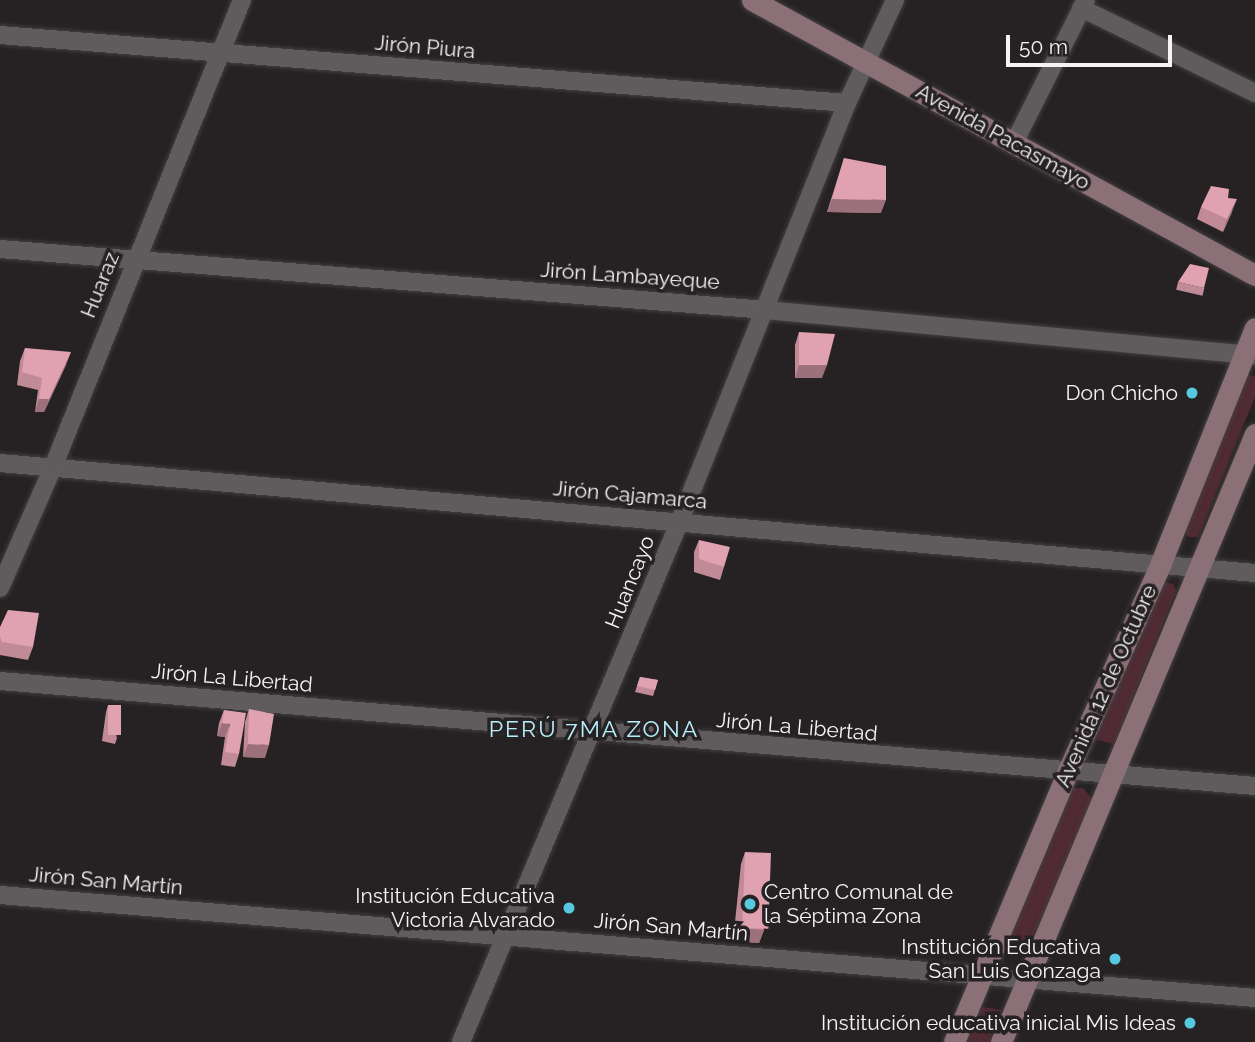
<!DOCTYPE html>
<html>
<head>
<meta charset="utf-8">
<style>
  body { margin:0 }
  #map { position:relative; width:1255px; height:1042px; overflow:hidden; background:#262223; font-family:Raleway,sans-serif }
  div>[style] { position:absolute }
  .green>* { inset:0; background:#502a34 }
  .roads { filter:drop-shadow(0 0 2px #423f3f) drop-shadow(0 0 2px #423f3f) }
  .street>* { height:18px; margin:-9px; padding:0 9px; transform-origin:9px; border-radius:9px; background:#605c5d }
  .secondary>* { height:21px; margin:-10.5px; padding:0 10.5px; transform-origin:10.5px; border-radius:10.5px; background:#8c7077 }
  .wall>* { inset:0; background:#c18a97; transform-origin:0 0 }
  .shaded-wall>* { inset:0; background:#9d717b }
  .building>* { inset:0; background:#e0a1b0; transform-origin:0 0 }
  .dots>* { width:19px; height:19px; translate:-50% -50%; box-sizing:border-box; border:4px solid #262223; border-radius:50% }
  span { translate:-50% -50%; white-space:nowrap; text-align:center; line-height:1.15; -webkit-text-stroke:7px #262223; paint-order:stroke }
  .street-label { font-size:21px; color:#f5f3f3 }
  .poi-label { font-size:21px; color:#f5f3f3 }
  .right { translate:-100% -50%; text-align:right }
  .left { translate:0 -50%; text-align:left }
  .neighbourhood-label { font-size:23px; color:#b5edfb; letter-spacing:2px }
  .scale { position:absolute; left:1006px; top:35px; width:166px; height:32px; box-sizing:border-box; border:4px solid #f5f3f3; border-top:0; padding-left:9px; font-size:21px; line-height:24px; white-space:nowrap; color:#f5f3f3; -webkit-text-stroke:5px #262223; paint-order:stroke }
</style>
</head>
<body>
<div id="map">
  <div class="green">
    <div style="clip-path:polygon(1248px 375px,1255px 376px,1255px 397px,1198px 537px,1189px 537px,1182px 530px)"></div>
    <div style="clip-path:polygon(1167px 582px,1174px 585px,1176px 591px,1114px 744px,1097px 740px,1096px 732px,1159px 583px)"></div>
    <div style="clip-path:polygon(1073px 788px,1083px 788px,1092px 799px,1027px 951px,1018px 953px,1007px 946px)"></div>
    <div style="clip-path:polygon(982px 1007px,1002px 1010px,989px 1042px,967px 1042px)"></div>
  </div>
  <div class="roads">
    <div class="street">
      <div style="left:1081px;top:8px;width:194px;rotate:26deg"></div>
      <div style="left:0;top:35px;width:850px;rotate:4.59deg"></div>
      <div style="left:1013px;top:145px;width:162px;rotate:-63.3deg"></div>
      <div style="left:0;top:249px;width:768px;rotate:4.55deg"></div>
      <div style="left:766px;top:310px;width:491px;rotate:5.3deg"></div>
      <div style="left:0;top:463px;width:1260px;rotate:5.01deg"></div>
      <div style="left:0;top:588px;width:132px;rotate:-66.3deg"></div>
      <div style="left:53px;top:467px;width:504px;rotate:-67.97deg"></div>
      <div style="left:0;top:681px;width:1259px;rotate:4.78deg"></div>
      <div style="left:0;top:895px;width:1259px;rotate:4.69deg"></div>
      <div style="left:461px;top:1042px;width:563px;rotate:-67.22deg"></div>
      <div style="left:679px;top:523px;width:452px;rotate:-68.2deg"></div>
      <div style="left:847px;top:103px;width:114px;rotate:-65deg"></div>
    </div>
    <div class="secondary">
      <div style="left:752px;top:0;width:573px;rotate:28.67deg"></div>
      <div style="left:954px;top:1042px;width:294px;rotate:-67.2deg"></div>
      <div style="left:1068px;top:771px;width:226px;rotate:-65.9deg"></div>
      <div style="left:1160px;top:565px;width:255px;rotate:-68.2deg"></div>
      <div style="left:1001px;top:1042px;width:659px;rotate:-67.33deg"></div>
    </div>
  </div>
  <div class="wall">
    <div style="clip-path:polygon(844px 158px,881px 213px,827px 212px)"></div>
    <div style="clip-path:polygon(1228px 198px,1232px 212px,1223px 232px,1197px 219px,1201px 207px)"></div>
    <div style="left:1178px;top:282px;width:27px;height:8px;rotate:13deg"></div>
    <div style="clip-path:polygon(799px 332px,822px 378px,795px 378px,795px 345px)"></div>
    <div style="clip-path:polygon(25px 348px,66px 365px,44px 412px,35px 412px,38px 390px,17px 385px,20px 361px)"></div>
    <div style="clip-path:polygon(699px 540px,724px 567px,720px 580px,694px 572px,694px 552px)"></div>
    <div style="clip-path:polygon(0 627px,33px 647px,28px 660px,0 655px)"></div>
    <div style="clip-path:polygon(640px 677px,658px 680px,653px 696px,635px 692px)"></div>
    <div style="clip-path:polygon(108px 705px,117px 738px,115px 744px,102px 741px,106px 712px)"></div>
    <div style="clip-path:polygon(249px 709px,265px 758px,243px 757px,245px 722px)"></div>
    <div style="clip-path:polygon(224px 710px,239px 754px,235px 767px,221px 765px,225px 737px,217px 736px,219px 723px)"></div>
    <div style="clip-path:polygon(745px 852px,764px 930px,759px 943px,733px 941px,741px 864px)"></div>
  </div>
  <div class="shaded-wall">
    <div style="clip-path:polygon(832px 199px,886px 200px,881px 213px,827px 212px)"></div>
    <div style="clip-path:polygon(1237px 199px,1232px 212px,1223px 232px,1227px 219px)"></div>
    <div style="clip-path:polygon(71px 352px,66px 365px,44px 412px,35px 412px,39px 399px)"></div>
    <div style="clip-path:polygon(799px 365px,827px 365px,822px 378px,795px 378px)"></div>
    <div style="clip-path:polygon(222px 723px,230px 724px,225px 737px,217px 736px)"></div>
    <div style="clip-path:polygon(248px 744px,269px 745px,265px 758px,243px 757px)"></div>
    <div style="clip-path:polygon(737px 928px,764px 930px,759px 943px,733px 941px)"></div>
  </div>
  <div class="building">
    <div style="clip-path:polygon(844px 158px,886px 166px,886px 200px,832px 199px)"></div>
    <div style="clip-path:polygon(1211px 186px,1229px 189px,1228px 198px,1237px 199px,1227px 219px,1201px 207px)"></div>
    <div style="clip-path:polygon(1190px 264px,1209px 268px,1204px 288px,1178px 282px)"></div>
    <div style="clip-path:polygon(799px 332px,835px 334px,827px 365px,799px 365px)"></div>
    <div style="clip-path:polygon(25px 348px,71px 352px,49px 399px,39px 399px,42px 378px,22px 372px)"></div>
    <div style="clip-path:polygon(699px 540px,730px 547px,724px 567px,699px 559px)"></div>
    <div style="clip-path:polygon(8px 610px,39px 613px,33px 647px,2px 642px,0 637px,0 627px)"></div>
    <div style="clip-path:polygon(640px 677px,658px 680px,655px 690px,637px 686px)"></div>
    <div style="left:108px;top:705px;width:13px;height:30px"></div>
    <div style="clip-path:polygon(249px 709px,274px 714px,269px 745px,248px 744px)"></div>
    <div style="clip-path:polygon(224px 710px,246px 713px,239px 754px,225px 752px,230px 724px,222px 723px)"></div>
    <div style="left:745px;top:852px;width:26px;height:76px;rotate:2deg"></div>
  </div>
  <div class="dots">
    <div style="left:1192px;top:393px;background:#56c9e1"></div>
    <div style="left:750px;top:904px;background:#56c9e1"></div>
    <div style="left:569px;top:908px;background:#56c9e1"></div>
    <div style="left:1115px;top:959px;background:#56c9e1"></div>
    <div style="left:1190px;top:1023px;background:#56c9e1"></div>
  </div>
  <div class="street-label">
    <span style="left:425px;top:47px;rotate:5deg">Jirón Piura</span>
    <span style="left:1003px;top:137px;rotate:29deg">Avenida Pacasmayo</span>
    <span style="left:630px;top:276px;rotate:4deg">Jirón Lambayeque</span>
    <span style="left:100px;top:285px;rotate:-68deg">Huaraz</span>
    <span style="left:630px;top:495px;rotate:5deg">Jirón Cajamarca</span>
    <span style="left:630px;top:582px;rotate:-68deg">Huancayo</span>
    <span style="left:232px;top:678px;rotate:5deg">Jirón La Libertad</span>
    <span style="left:1106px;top:686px;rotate:-66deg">Avenida 12 de Octubre</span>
    <span style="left:797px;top:727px;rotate:5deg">Jirón La Libertad</span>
    <span style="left:106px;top:881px;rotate:5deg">Jirón San Martín</span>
    <span style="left:671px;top:927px;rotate:5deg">Jirón San Martín</span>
  </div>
  <div class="poi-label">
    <span class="right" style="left:1178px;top:393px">Don Chicho</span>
    <span class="left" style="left:764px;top:904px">Centro Comunal de<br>la Séptima Zona</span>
    <span class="right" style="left:555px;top:908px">Institución Educativa<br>Victoria Alvarado</span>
    <span class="right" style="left:1101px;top:959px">Institución Educativa<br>San Luis Gonzaga</span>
    <span class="right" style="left:1176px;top:1023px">Institución educativa inicial Mis Ideas</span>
  </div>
  <div class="neighbourhood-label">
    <span style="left:594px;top:729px">PERÚ 7MA ZONA</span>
  </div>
  <div class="scale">50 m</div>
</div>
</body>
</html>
